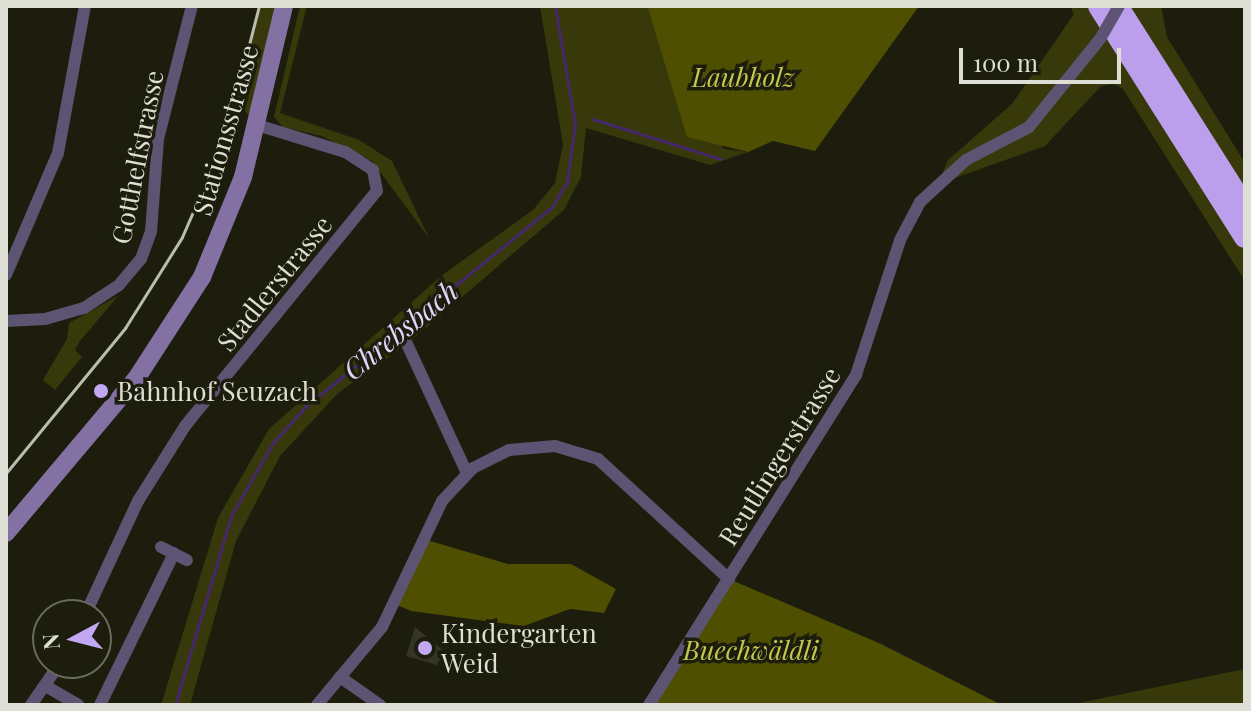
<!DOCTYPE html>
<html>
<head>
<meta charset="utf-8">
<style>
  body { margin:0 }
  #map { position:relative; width:1251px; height:711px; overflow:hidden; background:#1c1d0d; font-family:"Playfair Display",serif }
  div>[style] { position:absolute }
  .green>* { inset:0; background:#38390b }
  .forest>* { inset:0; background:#4e4f00 }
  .stream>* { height:3px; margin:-1.5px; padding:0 1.5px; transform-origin:1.5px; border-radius:1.5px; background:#45286c }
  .building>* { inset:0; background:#343524 }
  .minor>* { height:12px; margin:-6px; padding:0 6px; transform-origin:6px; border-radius:6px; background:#5d5372 }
  .secondary>* { height:18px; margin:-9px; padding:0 9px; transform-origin:9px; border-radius:9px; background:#8371a4 }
  .motorway>* { height:22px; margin:-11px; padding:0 11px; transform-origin:11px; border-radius:11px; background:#bb9fed }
  .rail>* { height:3px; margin:-1.5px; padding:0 1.5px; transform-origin:1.5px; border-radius:1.5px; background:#bbbcb0 }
  .minor-bridge>* { height:12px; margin:-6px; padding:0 6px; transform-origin:6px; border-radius:6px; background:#5d5372 }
  .dots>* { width:22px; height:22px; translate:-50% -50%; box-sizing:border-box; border:4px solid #1c1d0d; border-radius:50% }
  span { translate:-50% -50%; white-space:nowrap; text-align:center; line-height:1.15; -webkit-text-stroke:7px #1c1d0d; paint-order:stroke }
  .park-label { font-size:26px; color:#c3c74c; font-style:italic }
  .street-label { font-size:26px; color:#dedfd4 }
  .poi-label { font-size:26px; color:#dedfd4 }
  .left { translate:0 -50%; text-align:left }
  .water-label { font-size:28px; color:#e1d3fc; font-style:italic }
  .frame { position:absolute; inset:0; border:8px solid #dedfd4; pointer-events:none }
  .north { position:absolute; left:32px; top:599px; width:80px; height:80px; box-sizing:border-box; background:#1c1d0d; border:2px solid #6a6b5d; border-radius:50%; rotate:263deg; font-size:22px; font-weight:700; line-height:32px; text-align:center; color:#dedfd4 }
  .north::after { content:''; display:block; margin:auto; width:28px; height:36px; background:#c2a8f2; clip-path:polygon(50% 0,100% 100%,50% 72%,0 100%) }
  .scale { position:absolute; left:959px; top:48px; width:162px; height:36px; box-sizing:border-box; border:4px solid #dedfd4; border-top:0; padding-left:10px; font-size:24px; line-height:28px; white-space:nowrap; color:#dedfd4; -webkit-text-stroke:6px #1c1d0d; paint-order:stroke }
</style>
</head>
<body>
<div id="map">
  <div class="green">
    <div style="clip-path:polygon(259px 6px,278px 6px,250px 117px,236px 102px)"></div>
    <div style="clip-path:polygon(300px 6px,307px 6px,280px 113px,359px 140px,392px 161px,429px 238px,372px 161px,322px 136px,283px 127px,274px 117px)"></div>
    <div style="clip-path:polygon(540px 6px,648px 6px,724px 149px,748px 152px,710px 165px,586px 128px,581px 177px,564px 210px,407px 344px,338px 393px,280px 456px,236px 541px,190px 705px,161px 705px,218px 518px,269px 429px,441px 276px,533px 210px,555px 183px,563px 145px)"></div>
    <div style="clip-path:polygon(1070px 6px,1161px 6px,1167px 37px,1245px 163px,1245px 281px,1123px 89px,1114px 84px,1101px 86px,1045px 146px,938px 184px,948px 160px,1012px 104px,1074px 14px)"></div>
    <div style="clip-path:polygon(118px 296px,80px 341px,75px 350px,82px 357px,55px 390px,43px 380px,67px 339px,69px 323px)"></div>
    <div style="clip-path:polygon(1245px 669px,1245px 705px,1069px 705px)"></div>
  </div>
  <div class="forest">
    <div style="clip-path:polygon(919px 6px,815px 151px,773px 141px,748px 152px,687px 137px,648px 8px)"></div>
    <div style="clip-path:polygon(420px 538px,508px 564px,571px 564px,616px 589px,604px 613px,570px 609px,524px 626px,411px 611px,395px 604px)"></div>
    <div style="clip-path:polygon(729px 579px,881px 644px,1002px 705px,649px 705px)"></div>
  </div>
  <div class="stream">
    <div style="left:593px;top:119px;width:134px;rotate:17.4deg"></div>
    <div style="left:175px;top:705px;width:197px;rotate:-73.5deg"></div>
    <div style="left:231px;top:516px;width:83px;rotate:-60.3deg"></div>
    <div style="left:272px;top:444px;width:50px;rotate:-48.3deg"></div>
    <div style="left:305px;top:407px;width:318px;rotate:-39deg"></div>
    <div style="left:552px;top:207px;width:29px;rotate:-59deg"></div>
    <div style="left:567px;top:182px;width:59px;rotate:-82.1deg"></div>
    <div style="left:575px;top:124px;width:120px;rotate:-99.6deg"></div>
  </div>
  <div class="building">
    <div style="clip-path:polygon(415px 627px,444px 651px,437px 665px,406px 656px)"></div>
  </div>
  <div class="minor">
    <div style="left:6px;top:275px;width:133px;rotate:-66.9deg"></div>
    <div style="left:58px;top:153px;width:149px;rotate:-79.6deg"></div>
    <div style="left:6px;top:321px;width:39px;rotate:-3deg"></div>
    <div style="left:45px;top:319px;width:41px;rotate:-15.8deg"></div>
    <div style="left:84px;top:308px;width:42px;rotate:-33.3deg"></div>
    <div style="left:119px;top:285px;width:34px;rotate:-50deg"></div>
    <div style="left:141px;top:259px;width:30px;rotate:-70deg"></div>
    <div style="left:151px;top:231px;width:92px;rotate:-85.6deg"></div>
    <div style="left:158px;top:139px;width:137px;rotate:-75.7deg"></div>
    <div style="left:407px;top:344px;width:142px;rotate:65.1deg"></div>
    <div style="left:161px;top:547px;width:29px;rotate:27deg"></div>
    <div style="left:85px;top:615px;width:126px;rotate:-65.1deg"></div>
    <div style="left:138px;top:501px;width:89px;rotate:-57.9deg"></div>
    <div style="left:185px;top:426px;width:303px;rotate:-50.8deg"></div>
    <div style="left:377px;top:191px;width:21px;rotate:-101deg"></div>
    <div style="left:373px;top:170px;width:33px;rotate:-147deg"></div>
    <div style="left:345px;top:152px;width:92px;rotate:-162.9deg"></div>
    <div style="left:340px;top:677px;width:49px;rotate:35deg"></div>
    <div style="left:49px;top:688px;width:34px;rotate:30deg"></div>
    <div style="left:31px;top:705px;width:51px;rotate:-55.4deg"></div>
    <div style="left:100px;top:705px;width:169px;rotate:-64deg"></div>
    <div style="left:317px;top:705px;width:102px;rotate:-50.2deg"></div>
    <div style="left:382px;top:627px;width:140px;rotate:-64.5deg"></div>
    <div style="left:442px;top:501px;width:45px;rotate:-46.8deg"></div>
    <div style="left:473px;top:468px;width:40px;rotate:-26.6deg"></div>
    <div style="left:509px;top:450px;width:46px;rotate:-5deg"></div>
    <div style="left:555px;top:446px;width:45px;rotate:16.8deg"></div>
    <div style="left:598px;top:459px;width:178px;rotate:42.5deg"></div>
    <div style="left:649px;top:705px;width:390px;rotate:-57.9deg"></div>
    <div style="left:856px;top:375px;width:142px;rotate:-71.9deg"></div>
    <div style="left:900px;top:240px;width:43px;rotate:-62.2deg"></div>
    <div style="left:920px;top:202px;width:62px;rotate:-42.4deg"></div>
    <div style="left:966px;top:160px;width:71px;rotate:-27.6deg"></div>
    <div style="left:1029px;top:127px;width:113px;rotate:-51.1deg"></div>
  </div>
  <div class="secondary">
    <div style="left:6px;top:533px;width:205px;rotate:-49.9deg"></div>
    <div style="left:138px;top:376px;width:118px;rotate:-57.1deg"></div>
    <div style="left:202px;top:277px;width:108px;rotate:-67.7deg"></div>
    <div style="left:243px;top:177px;width:176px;rotate:-76.5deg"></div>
  </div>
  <div class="motorway">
    <div style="left:1099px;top:6px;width:273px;rotate:57.7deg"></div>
    <div style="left:1117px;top:6px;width:239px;rotate:57.6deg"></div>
  </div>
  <div class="rail">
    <div style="left:6px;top:473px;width:188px;rotate:-50.6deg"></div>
    <div style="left:125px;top:328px;width:107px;rotate:-57.9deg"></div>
    <div style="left:182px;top:237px;width:108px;rotate:-66.5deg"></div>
    <div style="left:225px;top:138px;width:136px;rotate:-75.6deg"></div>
  </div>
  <div class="minor-bridge">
    <div style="left:1100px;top:39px;width:38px;rotate:-60deg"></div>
  </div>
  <div class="dots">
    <div style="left:101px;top:391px;background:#c2a8f2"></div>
    <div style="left:425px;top:648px;background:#c2a8f2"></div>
  </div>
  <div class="park-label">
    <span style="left:743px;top:77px">Laubholz</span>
    <span style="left:751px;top:650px">Buechwäldli</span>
  </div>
  <div class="street-label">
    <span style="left:225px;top:130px;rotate:-74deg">Stationsstrasse</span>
    <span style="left:137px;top:157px;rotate:-79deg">Gotthelfstrasse</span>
    <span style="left:274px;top:283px;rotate:-51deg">Stadlerstrasse</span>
    <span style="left:779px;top:456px;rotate:-58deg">Reutlingerstrasse</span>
  </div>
  <div class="poi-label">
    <span class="left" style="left:117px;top:391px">Bahnhof Seuzach</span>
    <span class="left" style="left:441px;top:648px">Kindergarten<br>Weid</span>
  </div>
  <div class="water-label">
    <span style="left:400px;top:330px;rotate:-39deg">Chrebsbach</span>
  </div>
  <div class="frame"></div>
  <div class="north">N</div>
  <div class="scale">100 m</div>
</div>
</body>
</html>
